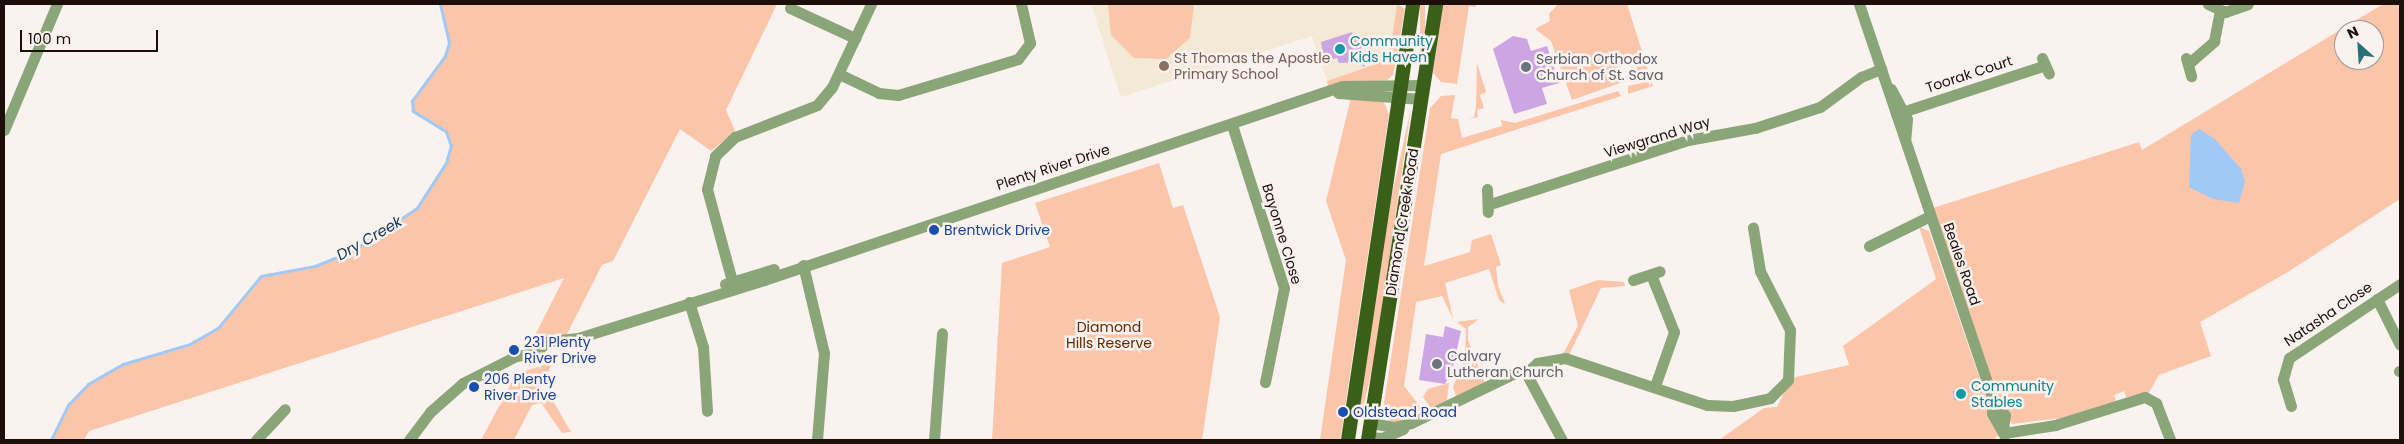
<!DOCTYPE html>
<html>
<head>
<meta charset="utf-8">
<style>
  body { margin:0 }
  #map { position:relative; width:2404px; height:444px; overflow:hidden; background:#faf2ee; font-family:Poppins,sans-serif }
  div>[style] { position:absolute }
  .education>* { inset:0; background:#f3e9d4 }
  .green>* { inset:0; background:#fbc5aa; transform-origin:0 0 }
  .water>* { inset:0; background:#a0c9f6 }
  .stream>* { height:2.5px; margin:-1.25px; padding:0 1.25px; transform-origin:1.25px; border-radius:1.25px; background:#a0c9f6 }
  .building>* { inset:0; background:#cca5e4; transform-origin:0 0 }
  .minor>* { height:11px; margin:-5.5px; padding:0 5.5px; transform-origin:5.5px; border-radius:5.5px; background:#8aa578 }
  .major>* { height:14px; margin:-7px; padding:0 7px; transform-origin:7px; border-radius:7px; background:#3a5f19 }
  .dots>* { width:14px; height:14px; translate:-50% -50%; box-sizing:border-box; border:2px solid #faf2ee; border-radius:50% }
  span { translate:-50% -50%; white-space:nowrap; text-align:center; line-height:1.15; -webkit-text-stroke:5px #faf2ee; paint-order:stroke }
  .culture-label { font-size:14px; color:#0d838f }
  .left { translate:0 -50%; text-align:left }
  .education-label { font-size:14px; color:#785e54 }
  .worship-label { font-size:14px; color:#5b616d }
  .street-label { font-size:14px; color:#1c0f09 }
  .transit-label { font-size:14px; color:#164399 }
  .park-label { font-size:14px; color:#662800 }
  .water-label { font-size:15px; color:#0f3458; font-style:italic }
  .frame { position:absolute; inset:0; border:5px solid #1c0f09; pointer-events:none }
  .north { position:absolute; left:2334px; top:20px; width:50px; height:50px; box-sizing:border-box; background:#faf2ee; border:1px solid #a19792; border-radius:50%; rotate:334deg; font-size:14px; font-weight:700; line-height:20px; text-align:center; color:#1c0f09 }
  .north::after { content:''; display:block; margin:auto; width:18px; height:22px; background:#277179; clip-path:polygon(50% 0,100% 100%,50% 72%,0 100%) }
  .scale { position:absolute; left:20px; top:30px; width:138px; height:22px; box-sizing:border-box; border:2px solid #1c0f09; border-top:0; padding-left:6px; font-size:15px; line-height:18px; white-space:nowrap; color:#1c0f09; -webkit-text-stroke:4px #faf2ee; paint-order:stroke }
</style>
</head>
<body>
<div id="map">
  <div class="education">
    <div style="clip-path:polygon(1091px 4px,1397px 4px,1390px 52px,1382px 62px,1327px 81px,1312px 36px,1121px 97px)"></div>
  </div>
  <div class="green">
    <div style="clip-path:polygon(440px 4px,777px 4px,726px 110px,735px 131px,711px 151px,680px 129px,613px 261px,602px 265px,565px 338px,529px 347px,564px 278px,89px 431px,84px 440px,51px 440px,68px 405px,88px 384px,123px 364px,190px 344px,218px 328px,261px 276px,315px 266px,352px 251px,417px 208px,446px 163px,451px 146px,446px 132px,413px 111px,412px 101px,445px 56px,449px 43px)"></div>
    <div style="clip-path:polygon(1108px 4px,1194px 4px,1190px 38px,1166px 59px,1134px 58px,1111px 35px)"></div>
    <div style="clip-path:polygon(1397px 4px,1405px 9px,1393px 75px,1387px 80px,1328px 86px,1327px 81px,1382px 62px,1390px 52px)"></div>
    <div style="left:1420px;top:4px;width:5px;height:67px"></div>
    <div style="clip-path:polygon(1443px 4px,1476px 4px,1476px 7px,1469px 6px,1457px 84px,1441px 82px,1433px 73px)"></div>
    <div style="clip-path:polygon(1558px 4px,1627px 4px,1653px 86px,1628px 94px,1628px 86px,1642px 83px,1632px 55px,1619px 60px,1623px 82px,1572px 100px,1551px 41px,1535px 29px,1550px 21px,1549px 14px)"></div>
    <div style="clip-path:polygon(evenodd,2383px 4px,2400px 4px,2400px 199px,2288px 272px,2200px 322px,2211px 356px,2159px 375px,2148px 394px,2126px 397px,2124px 391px,2114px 395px,2116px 401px,2062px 418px,2012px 424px,1999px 402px,1933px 208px,2139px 142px,2142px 150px,2383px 4px,2344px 30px,2374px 30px,2374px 60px,2344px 60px,2344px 30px)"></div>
    <div style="clip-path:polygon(1477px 63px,1486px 92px,1480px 95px,1484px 108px,1477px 110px,1478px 117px,1468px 119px,1474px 117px,1476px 107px)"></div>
    <div style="clip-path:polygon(1618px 91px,1621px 96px,1441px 154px,1424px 266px,1470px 252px,1472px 240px,1491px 234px,1501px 265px,1496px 267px,1498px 286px,1505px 304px,1499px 300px,1489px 269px,1445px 283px,1453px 319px,1442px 296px,1416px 302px,1404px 386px,1422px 409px,1397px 423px,1389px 421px,1383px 409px,1430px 108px,1441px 96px,1455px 95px,1451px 118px,1458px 119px,1462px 138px,1502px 126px,1501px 120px,1515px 123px)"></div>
    <div style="clip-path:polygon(1351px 97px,1383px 100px,1389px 114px,1340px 440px,1320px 440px,1346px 260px,1326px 201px)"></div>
    <div style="clip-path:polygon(1411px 109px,1377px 345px,1363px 409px,1359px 409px,1390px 203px)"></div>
    <div style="clip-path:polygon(1159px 163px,1173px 208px,1183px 205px,1220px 317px,1202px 440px,992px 440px,1002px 263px,1050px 247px,1035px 203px)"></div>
    <div style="clip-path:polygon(1919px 227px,1929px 231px,1999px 435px,1993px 440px,1719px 440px,1764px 408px,1777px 407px,1791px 378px,1849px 365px,1843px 346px,1936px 279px)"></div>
    <div style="clip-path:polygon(1598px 280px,1624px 282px,1625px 286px,1601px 288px,1569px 355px,1563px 354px,1578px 326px,1569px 290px)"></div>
    <div style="clip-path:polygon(1479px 319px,1468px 327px,1468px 340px,1485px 383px,1456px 396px,1453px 387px,1465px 358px,1466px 329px,1457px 322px)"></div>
    <div style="clip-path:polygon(553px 362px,538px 393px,553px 401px,571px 432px,562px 433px,541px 403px,532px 405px,514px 440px,481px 440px,516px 374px)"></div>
    <div style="clip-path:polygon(1449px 383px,1447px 400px,1431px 408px,1423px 397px,1428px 389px)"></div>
  </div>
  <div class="water">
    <div style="clip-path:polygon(2199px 129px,2215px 139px,2241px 169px,2245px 181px,2239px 203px,2213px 199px,2189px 187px,2191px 135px)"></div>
  </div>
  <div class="stream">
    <div style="left:51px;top:440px;width:39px;rotate:-64deg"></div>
    <div style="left:68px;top:405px;width:29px;rotate:-46deg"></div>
    <div style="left:88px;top:384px;width:40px;rotate:-29.7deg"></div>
    <div style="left:123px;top:364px;width:70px;rotate:-16.6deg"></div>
    <div style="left:190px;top:344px;width:32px;rotate:-30deg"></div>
    <div style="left:218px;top:328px;width:67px;rotate:-50.4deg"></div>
    <div style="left:261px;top:276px;width:55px;rotate:-10.5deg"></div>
    <div style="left:315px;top:266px;width:40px;rotate:-22deg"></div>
    <div style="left:352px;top:251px;width:78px;rotate:-33.5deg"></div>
    <div style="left:417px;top:208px;width:54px;rotate:-57.2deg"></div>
    <div style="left:446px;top:163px;width:18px;rotate:-74deg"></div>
    <div style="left:451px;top:146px;width:15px;rotate:-110deg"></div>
    <div style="left:446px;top:132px;width:39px;rotate:-148deg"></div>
    <div style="left:413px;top:111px;width:10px;rotate:-96deg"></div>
    <div style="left:412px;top:101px;width:56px;rotate:-53.7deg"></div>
    <div style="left:445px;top:56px;width:14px;rotate:-73deg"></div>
    <div style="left:449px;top:43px;width:40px;rotate:-103deg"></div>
  </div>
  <div class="building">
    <div style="clip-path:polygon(1352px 32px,1354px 38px,1361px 35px,1364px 44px,1359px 52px,1365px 67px,1355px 62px,1339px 63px,1337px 58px,1324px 62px,1321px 42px)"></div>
    <div style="clip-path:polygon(1513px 36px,1527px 39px,1531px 51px,1547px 46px,1559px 83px,1542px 88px,1547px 104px,1514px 114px,1493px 49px)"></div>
    <div style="clip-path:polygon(1445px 326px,1461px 331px,1452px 371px,1445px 384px,1419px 380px,1426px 334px,1443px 337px)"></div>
    <div style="left:1966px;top:388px;width:9px;height:14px;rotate:77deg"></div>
  </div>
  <div class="minor">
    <div style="left:1859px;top:4px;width:416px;rotate:71.3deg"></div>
    <div style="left:1992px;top:398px;width:21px;rotate:53deg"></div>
    <div style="left:2005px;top:415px;width:14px;rotate:98deg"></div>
    <div style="left:2208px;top:4px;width:19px;rotate:25deg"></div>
    <div style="left:2225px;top:12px;width:24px;rotate:-19deg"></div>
    <div style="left:790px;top:8px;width:72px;rotate:24.8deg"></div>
    <div style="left:2042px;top:58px;width:17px;rotate:66deg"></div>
    <div style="left:2186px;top:58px;width:19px;rotate:74deg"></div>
    <div style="left:2188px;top:64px;width:35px;rotate:-41deg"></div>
    <div style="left:2214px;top:41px;width:31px;rotate:-79deg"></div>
    <div style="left:839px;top:74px;width:44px;rotate:25.4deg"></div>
    <div style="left:879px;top:93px;width:19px;rotate:6deg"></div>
    <div style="left:898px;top:95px;width:125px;rotate:-16.7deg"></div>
    <div style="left:1018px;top:59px;width:20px;rotate:-53deg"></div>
    <div style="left:1030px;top:43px;width:40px;rotate:-103deg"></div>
    <div style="left:1891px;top:89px;width:34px;rotate:62deg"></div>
    <div style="left:1907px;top:119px;width:21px;rotate:95deg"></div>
    <div style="left:1338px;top:93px;width:84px;rotate:4.1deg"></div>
    <div style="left:1896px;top:114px;width:155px;rotate:-18.1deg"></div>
    <div style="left:1232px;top:125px;width:171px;rotate:72.3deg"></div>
    <div style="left:1284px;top:288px;width:96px;rotate:101.4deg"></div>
    <div style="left:4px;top:130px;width:137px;rotate:-67.2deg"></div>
    <div style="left:1487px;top:189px;width:23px;rotate:88deg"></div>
    <div style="left:1490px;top:204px;width:208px;rotate:-17.9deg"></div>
    <div style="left:1688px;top:140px;width:68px;rotate:-10.2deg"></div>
    <div style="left:1755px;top:128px;width:68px;rotate:-17.9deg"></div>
    <div style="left:1820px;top:107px;width:51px;rotate:-36.2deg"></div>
    <div style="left:1861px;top:77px;width:22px;rotate:-22deg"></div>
    <div style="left:1869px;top:246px;width:68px;rotate:-26.2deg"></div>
    <div style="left:803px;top:265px;width:90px;rotate:76.6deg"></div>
    <div style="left:824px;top:353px;width:87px;rotate:94.6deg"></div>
    <div style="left:1652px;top:277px;width:59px;rotate:68.2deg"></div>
    <div style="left:1674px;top:332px;width:57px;rotate:109.4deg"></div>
    <div style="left:1633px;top:280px;width:28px;rotate:-18deg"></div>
    <div style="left:732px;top:281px;width:95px;rotate:-105.2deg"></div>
    <div style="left:707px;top:189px;width:34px;rotate:-76deg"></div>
    <div style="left:715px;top:156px;width:28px;rotate:-44deg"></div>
    <div style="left:735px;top:137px;width:88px;rotate:-21.3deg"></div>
    <div style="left:817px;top:105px;width:23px;rotate:-50deg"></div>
    <div style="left:832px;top:87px;width:92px;rotate:-64.8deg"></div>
    <div style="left:725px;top:284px;width:51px;rotate:-17deg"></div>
    <div style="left:2377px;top:299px;width:51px;rotate:63.4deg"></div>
    <div style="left:689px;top:302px;width:47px;rotate:72.7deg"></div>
    <div style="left:703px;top:347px;width:64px;rotate:86.4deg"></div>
    <div style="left:2399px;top:371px;width:1px"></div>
    <div style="left:1526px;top:373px;width:76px;rotate:61.8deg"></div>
    <div style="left:1992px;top:398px;width:15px;rotate:90deg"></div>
    <div style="left:1992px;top:413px;width:25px;rotate:61deg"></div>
    <div style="left:2291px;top:406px;width:28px;rotate:-107deg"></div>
    <div style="left:2283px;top:379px;width:22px;rotate:-74deg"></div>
    <div style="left:2289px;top:358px;width:133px;rotate:-33.7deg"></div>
    <div style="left:1371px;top:423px;width:23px;rotate:10deg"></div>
    <div style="left:1394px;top:427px;width:17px;rotate:-13deg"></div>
    <div style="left:1411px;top:423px;width:118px;rotate:-25.7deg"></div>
    <div style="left:1517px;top:372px;width:9px;rotate:6deg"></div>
    <div style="left:1526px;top:373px;width:15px;rotate:-42deg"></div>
    <div style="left:1537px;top:363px;width:28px;rotate:-10deg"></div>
    <div style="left:1565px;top:358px;width:150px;rotate:18.3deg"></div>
    <div style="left:1707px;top:405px;width:26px;rotate:2deg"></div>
    <div style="left:1733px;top:406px;width:38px;rotate:-12deg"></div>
    <div style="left:1770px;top:398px;width:25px;rotate:-45deg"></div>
    <div style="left:1788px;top:380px;width:50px;rotate:-87.7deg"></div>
    <div style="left:1790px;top:330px;width:66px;rotate:-117deg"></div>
    <div style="left:1760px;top:271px;width:44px;rotate:-99.2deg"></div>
    <div style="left:2004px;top:433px;width:52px;rotate:-8.9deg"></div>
    <div style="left:2055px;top:425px;width:94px;rotate:-17.3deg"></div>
    <div style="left:2145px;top:397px;width:13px;rotate:29deg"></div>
    <div style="left:2156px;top:403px;width:40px;rotate:69deg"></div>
    <div style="left:1369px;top:437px;width:13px;rotate:4deg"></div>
    <div style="left:1382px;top:438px;width:23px;rotate:-23deg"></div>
    <div style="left:256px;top:440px;width:42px;rotate:-46.9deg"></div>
    <div style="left:409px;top:440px;width:35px;rotate:-53deg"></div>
    <div style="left:430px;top:412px;width:44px;rotate:-41.3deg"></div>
    <div style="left:463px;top:383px;width:59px;rotate:-27deg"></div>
    <div style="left:516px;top:356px;width:18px;rotate:-9deg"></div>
    <div style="left:534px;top:353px;width:19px;rotate:-39deg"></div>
    <div style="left:549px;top:341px;width:29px;rotate:-6deg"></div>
    <div style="left:578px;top:338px;width:195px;rotate:-17.3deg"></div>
    <div style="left:764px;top:280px;width:610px;rotate:-18.55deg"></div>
    <div style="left:1342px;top:86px;width:82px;rotate:-0.7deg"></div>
    <div style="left:934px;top:440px;width:107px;rotate:-85.7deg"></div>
  </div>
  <div class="major">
    <div style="left:1348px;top:440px;width:441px;rotate:-81.5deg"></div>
    <div style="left:1368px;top:440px;width:441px;rotate:-81.1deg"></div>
  </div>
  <div class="dots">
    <div style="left:1340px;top:49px;background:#0f9aa8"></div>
    <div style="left:1164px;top:66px;background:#8d6e63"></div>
    <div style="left:1526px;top:67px;background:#6b7280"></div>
    <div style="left:934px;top:230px;background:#1a4fb4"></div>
    <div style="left:514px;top:350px;background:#1a4fb4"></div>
    <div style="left:1437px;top:364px;background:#6b7280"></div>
    <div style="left:474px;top:387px;background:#1a4fb4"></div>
    <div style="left:1961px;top:394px;background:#0f9aa8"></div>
    <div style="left:1343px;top:412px;background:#1a4fb4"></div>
  </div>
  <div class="culture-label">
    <span class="left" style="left:1350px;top:49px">Community<br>Kids Haven</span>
    <span class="left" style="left:1971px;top:394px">Community<br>Stables</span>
  </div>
  <div class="education-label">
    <span class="left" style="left:1174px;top:66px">St Thomas the Apostle<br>Primary School</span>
  </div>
  <div class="worship-label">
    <span class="left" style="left:1536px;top:67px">Serbian Orthodox<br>Church of St. Sava</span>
    <span class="left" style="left:1447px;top:364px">Calvary<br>Lutheran Church</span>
  </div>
  <div class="street-label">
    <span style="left:1969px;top:74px;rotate:-18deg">Toorak Court</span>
    <span style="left:1657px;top:137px;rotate:-17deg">Viewgrand Way</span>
    <span style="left:1053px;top:167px;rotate:-18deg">Plenty River Drive</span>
    <span style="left:1402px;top:222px;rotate:-81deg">Diamond Creek Road</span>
    <span style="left:1282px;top:234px;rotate:73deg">Bayonne Close</span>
    <span style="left:1962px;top:264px;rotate:71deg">Beales Road</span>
    <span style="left:2328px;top:314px;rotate:-34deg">Natasha Close</span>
  </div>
  <div class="transit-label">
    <span class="left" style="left:944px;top:230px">Brentwick Drive</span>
    <span class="left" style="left:524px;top:350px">231 Plenty<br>River Drive</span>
    <span class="left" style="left:484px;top:387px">206 Plenty<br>River Drive</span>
    <span class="left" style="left:1353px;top:412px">Oldstead Road</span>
  </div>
  <div class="park-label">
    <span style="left:1109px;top:335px">Diamond<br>Hills Reserve</span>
  </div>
  <div class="water-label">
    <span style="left:369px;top:238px;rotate:-30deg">Dry Creek</span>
  </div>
  <div class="frame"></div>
  <div class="north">N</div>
  <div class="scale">100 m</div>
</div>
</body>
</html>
